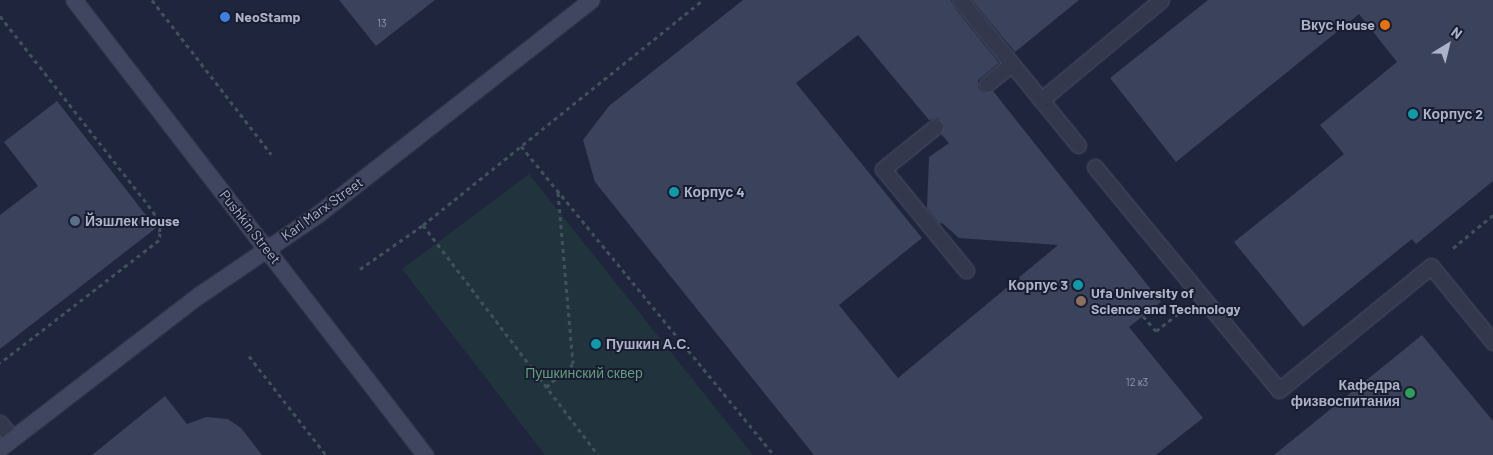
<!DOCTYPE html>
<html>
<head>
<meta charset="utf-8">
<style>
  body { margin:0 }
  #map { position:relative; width:1493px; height:455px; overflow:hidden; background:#1f253c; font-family:Barlow,sans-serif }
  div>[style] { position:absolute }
  .green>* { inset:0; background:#21343d }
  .building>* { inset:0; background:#3b425c }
  .path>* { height:3px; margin-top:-1.5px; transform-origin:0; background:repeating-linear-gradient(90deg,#3f515a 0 4px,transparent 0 8px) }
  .roads { filter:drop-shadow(0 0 1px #4e5267) drop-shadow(0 0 1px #4e5267) }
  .lane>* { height:15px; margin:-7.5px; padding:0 7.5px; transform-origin:7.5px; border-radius:7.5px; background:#33384c }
  .secondary>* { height:15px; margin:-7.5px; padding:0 7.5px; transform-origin:7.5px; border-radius:7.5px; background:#414660 }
  .dots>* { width:14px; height:14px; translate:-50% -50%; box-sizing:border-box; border:2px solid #191d31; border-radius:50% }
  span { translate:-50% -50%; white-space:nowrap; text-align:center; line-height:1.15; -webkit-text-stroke:4px #191d31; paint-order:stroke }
  .number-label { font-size:11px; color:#9196ad }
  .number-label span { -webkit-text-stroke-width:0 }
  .poi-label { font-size:14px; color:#aeb2c8; font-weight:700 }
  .left { translate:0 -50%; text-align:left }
  .right { translate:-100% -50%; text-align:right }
  .street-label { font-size:14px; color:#aeb2c8 }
  .park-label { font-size:14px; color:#639c7c }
  .north { position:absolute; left:1423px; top:20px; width:50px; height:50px; -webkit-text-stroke:4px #191d31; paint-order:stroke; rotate:36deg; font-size:14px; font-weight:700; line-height:20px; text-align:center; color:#aeb2c8 }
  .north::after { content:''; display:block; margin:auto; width:18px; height:22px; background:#aeb2c8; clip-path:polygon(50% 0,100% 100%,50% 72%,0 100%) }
</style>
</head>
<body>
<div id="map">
  <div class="green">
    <div style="clip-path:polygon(529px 174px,753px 455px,545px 455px,402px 269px)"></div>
  </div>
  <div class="building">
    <div style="clip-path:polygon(339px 0,435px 0,376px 46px)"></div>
    <div style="clip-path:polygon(evenodd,743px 0,951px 0,953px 6px,999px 63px,978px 80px,979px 89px,984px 93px,993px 91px,1161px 302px,1129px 327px,1203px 418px,1156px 455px,814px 455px,595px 182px,583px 140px,609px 106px,743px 0,858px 35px,929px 120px,938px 118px,944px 125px,941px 134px,949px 143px,929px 157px,927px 208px,940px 224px,942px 223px,959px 238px,1058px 245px,898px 378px,839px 305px,922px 238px,796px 83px,858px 35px)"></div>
    <div style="clip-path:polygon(972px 0,1079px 0,1015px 52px)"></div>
    <div style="clip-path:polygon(1208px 0,1493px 0,1493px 181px,1416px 244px,1412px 239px,1303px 327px,1234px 242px,1344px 154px,1320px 125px,1397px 62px,1359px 14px,1176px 162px,1110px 78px)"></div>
    <div style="clip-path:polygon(57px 101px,156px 228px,0 349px,0 215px,38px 186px,4px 142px)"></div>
    <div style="clip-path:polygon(1422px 335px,1493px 421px,1493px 455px,1274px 455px)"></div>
    <div style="clip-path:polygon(165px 396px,187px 424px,206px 417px,228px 419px,241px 428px,262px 455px,92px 455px)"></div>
  </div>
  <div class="path">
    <div style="left:152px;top:0;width:195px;rotate:52.3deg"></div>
    <div style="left:0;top:16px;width:240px;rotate:51.9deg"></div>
    <div style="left:148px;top:205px;width:19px;rotate:54deg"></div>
    <div style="left:159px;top:220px;width:13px;rotate:86deg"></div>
    <div style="left:160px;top:233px;width:7px;rotate:98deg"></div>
    <div style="left:159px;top:240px;width:201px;rotate:142.3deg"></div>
    <div style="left:521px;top:146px;width:399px;rotate:50.7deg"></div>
    <div style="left:423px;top:225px;width:289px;rotate:52.7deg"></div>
    <div style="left:1453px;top:248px;width:52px;rotate:-39.5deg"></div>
    <div style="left:360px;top:269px;width:77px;rotate:-34.9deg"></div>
    <div style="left:423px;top:225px;width:359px;rotate:-38.8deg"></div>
    <div style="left:1143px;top:316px;width:20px;rotate:49deg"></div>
    <div style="left:1156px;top:331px;width:29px;rotate:-38deg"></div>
    <div style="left:249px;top:356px;width:125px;rotate:52.1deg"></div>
    <div style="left:546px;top:387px;width:35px;rotate:-40deg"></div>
    <div style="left:573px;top:364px;width:173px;rotate:-95deg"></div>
  </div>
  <div class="roads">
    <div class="lane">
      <div style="left:960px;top:0;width:187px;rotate:50.9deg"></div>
      <div style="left:987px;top:84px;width:32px;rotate:-39deg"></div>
      <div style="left:1041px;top:100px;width:156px;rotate:-39.8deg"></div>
      <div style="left:935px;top:127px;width:67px;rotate:141.1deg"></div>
      <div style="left:883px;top:169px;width:131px;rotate:50.6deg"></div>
      <div style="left:1095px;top:167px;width:289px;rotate:50.5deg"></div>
      <div style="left:1279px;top:390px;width:196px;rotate:-39.2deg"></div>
      <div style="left:1431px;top:266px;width:98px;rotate:50.8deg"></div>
      <div style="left:0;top:423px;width:19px;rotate:51deg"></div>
    </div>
    <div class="secondary">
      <div style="left:74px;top:0;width:575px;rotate:52.35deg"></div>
      <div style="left:0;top:448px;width:251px;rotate:-37.6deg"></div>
      <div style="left:199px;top:295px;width:144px;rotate:-34.2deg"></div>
      <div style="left:318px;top:214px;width:347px;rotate:-38.1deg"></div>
    </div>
  </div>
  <div class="dots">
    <div style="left:225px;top:17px;background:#3f7fe0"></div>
    <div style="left:1385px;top:25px;background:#e8710a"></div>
    <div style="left:1413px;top:114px;background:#0f9aa8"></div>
    <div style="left:674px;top:192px;background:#0f9aa8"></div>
    <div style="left:75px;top:221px;background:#5c6f8a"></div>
    <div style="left:1078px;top:285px;background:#0f9aa8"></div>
    <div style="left:1081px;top:301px;background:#8d6e63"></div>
    <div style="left:596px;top:344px;background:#0f9aa8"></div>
    <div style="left:1410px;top:393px;background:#2e9e5b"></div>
  </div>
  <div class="number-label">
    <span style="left:382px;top:23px">13</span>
    <span style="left:1137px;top:382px">12 к3</span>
  </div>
  <div class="poi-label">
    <span class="left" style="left:235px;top:17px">NeoStamp</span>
    <span class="right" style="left:1375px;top:25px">Вкус House</span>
    <span class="left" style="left:1423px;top:114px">Корпус 2</span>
    <span class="left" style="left:684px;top:192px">Корпус 4</span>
    <span class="left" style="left:85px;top:221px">Йэшлек House</span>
    <span class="right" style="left:1068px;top:285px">Корпус 3</span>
    <span class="left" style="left:1091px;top:301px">Ufa University of<br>Science and Technology</span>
    <span class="left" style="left:606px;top:344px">Пушкин А.С.</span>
    <span class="right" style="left:1400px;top:393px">Кафедра<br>физвоспитания</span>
  </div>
  <div class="street-label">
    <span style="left:322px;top:209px;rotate:-36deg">Karl Marx Street</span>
    <span style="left:250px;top:227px;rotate:52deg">Pushkin Street</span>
  </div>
  <div class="park-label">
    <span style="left:584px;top:373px">Пушкинский сквер</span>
  </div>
  <div class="north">N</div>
</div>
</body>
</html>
